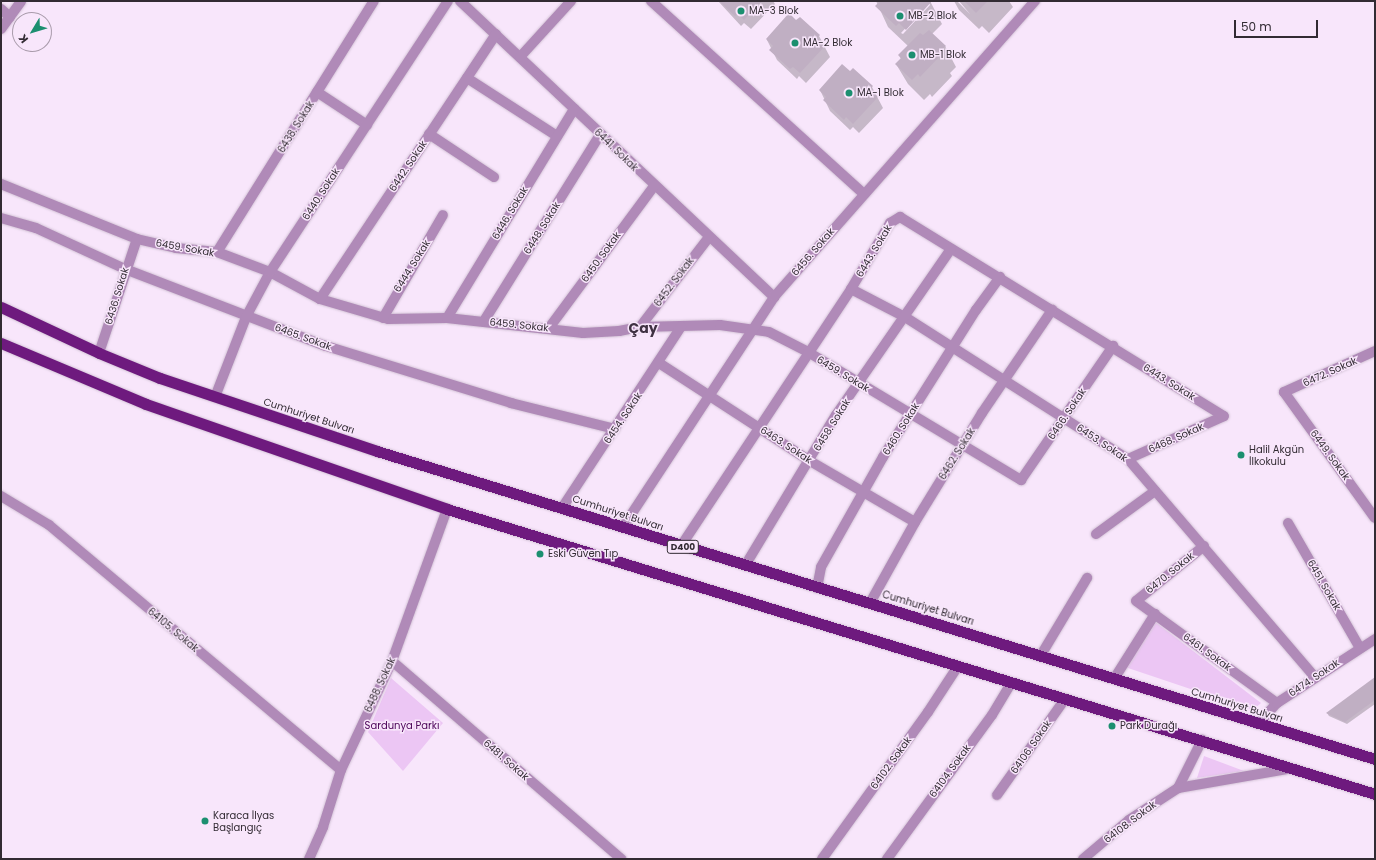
<!DOCTYPE html>
<html>
<head>
<meta charset="utf-8">
<style>
  body { margin:0 }
  #map { position:relative; width:1376px; height:860px; overflow:hidden; background:#f8e6fb; font-family:Poppins,sans-serif }
  div>[style] { position:absolute }
  .green>* { inset:0; background:#ecc6f4 }
  .shadow>* { inset:0; background:#0003 }
  .building>* { inset:0; background:#c0afc3 }
  .roads { filter:drop-shadow(0 0 1px #d4c4d7) drop-shadow(0 0 1px #d4c4d7) }
  .minor>* { height:10px; margin:-5px; padding:0 5px; transform-origin:5px; border-radius:5px; background:#b08ab8 }
  .trunk>* { height:11px; margin:-5.5px; padding:0 5.5px; transform-origin:5.5px; border-radius:5.5px; background:#6e1a7e }
  .dots>* { width:11px; height:11px; translate:-50% -50%; box-sizing:border-box; border:2px solid #f8e6fb; border-radius:50% }
  span { translate:-50% -50%; white-space:nowrap; text-align:center; line-height:1.15; -webkit-text-stroke:3px #f8e6fb; paint-order:stroke }
  .shield-label span { padding:1px 3px; background:#f8e6fb; border:1px solid; border-radius:3px; -webkit-text-stroke-width:0 }
  .shield-label { font-size:9px; color:#322b33; font-weight:700 }
  .poi-label { font-size:10px; color:#322b33 }
  .left { translate:0 -50%; text-align:left }
  .street-label { font-size:10px; color:#322b33 }
  .park-label { font-size:10px; color:#4a0057 }
  .district-label { font-size:14px; color:#3f3142; font-weight:700 }
  .frame { position:absolute; inset:0; border:2px solid #322b33; pointer-events:none }
  .north { position:absolute; left:12px; top:12px; width:40px; height:40px; box-sizing:border-box; background:#f8e6fb; border:1px solid #a99bab; border-radius:50%; rotate:232deg; font-size:11px; font-weight:700; line-height:16px; text-align:center; color:#322b33 }
  .north::after { content:''; display:block; margin:auto; width:14px; height:18px; background:#1c8f70; clip-path:polygon(50% 0,100% 100%,50% 72%,0 100%) }
  .scale { position:absolute; left:1234px; top:20px; width:84px; height:18px; box-sizing:border-box; border:2px solid #322b33; border-top:0; padding-left:5px; font-size:12px; line-height:14px; white-space:nowrap; color:#322b33; -webkit-text-stroke:3px #f8e6fb; paint-order:stroke }
</style>
</head>
<body>
<div id="map">
  <div class="green">
    <div style="clip-path:polygon(1154px 621px,1261px 703px,1253px 710px,1125px 667px)"></div>
    <div style="clip-path:polygon(391px 678px,443px 723px,403px 771px,368px 732px)"></div>
    <div style="clip-path:polygon(1204px 756px,1244px 771px,1197px 778px)"></div>
  </div>
  <div class="shadow">
    <div style="clip-path:polygon(718px 1px,773px 1px,775px 4px,751px 29px,744px 23px,741px 26px)"></div>
    <div style="clip-path:polygon(evenodd,876px 1px,930px 1px,942px 24px,932px 34px,945px 46px,956px 67px,950px 73px,952px 76px,932px 97px,930px 94px,924px 100px,908px 84px,896px 64px,901px 59px,899px 55px,908px 46px,888px 27px,876px 1px,929px 3px,930px 5px,903px 34px,901px 33px,929px 3px)"></div>
    <div style="clip-path:polygon(954px 1px,957px 1px,970px 14px,959px 1px,1009px 1px,1013px 7px,989px 33px,982px 26px,979px 29px,959px 10px)"></div>
    <div style="clip-path:polygon(796px 22px,819px 36px,830px 57px,806px 83px,799px 76px,797px 79px,777px 60px,767px 40px)"></div>
    <div style="clip-path:polygon(850px 73px,872px 87px,883px 108px,859px 133px,853px 127px,850px 130px,830px 111px,820px 90px)"></div>
    <div style="clip-path:polygon(1375px 683px,1375px 704px,1347px 724px,1329px 716px,1327px 713px)"></div>
  </div>
  <div class="building">
    <div style="clip-path:polygon(719px 1px,762px 1px,744px 20px,738px 14px,735px 16px)"></div>
    <div style="clip-path:polygon(880px 1px,932px 1px,906px 30px,899px 23px,896px 26px,875px 6px)"></div>
    <div style="clip-path:polygon(964px 1px,988px 1px,976px 13px)"></div>
    <div style="clip-path:polygon(789px 13px,796px 20px,800px 17px,820px 35px,817px 38px,825px 46px,800px 73px,793px 67px,790px 69px,769px 50px,773px 46px,766px 39px)"></div>
    <div style="clip-path:polygon(929px 30px,946px 46px,939px 52px,941px 55px,920px 77px,918px 74px,912px 80px,895px 64px,901px 58px,898px 55px,920px 33px,923px 35px)"></div>
    <div style="clip-path:polygon(842px 64px,850px 71px,853px 68px,873px 86px,870px 89px,878px 97px,853px 124px,846px 117px,844px 120px,823px 100px,826px 97px,819px 90px)"></div>
    <div style="clip-path:polygon(1375px 677px,1375px 700px,1345px 722px,1326px 713px)"></div>
  </div>
  <div class="roads">
    <div class="minor">
      <div style="left:460px;top:1px;width:432px;rotate:43.3deg"></div>
      <div style="left:651px;top:1px;width:287px;rotate:42.2deg"></div>
      <div style="left:1px;top:9px;width:12px;rotate:42deg"></div>
      <div style="left:1px;top:29px;width:34px;rotate:-54deg"></div>
      <div style="left:520px;top:57px;width:76px;rotate:-47.7deg"></div>
      <div style="left:467px;top:78px;width:107px;rotate:32.8deg"></div>
      <div style="left:317px;top:92px;width:60px;rotate:33.4deg"></div>
      <div style="left:429px;top:134px;width:78px;rotate:33.5deg"></div>
      <div style="left:1px;top:184px;width:147px;rotate:22deg"></div>
      <div style="left:137px;top:239px;width:40px;rotate:13deg"></div>
      <div style="left:176px;top:248px;width:41px;rotate:5.6deg"></div>
      <div style="left:217px;top:252px;width:57px;rotate:20.7deg"></div>
      <div style="left:270px;top:272px;width:57px;rotate:28.4deg"></div>
      <div style="left:320px;top:299px;width:71px;rotate:16.4deg"></div>
      <div style="left:388px;top:319px;width:59px;rotate:-1deg"></div>
      <div style="left:447px;top:318px;width:137px;rotate:6.3deg"></div>
      <div style="left:583px;top:333px;width:36px;rotate:-3deg"></div>
      <div style="left:619px;top:331px;width:21px;rotate:-11deg"></div>
      <div style="left:640px;top:327px;width:80px;rotate:-1.4deg"></div>
      <div style="left:720px;top:325px;width:49px;rotate:8.1deg"></div>
      <div style="left:769px;top:332px;width:44px;rotate:27.1deg"></div>
      <div style="left:808px;top:352px;width:249px;rotate:31deg"></div>
      <div style="left:1021px;top:480px;width:163px;rotate:-55.5deg"></div>
      <div style="left:1px;top:218px;width:36px;rotate:16deg"></div>
      <div style="left:36px;top:228px;width:98px;rotate:24.7deg"></div>
      <div style="left:125px;top:269px;width:215px;rotate:21deg"></div>
      <div style="left:326px;top:346px;width:194px;rotate:17.1deg"></div>
      <div style="left:511px;top:403px;width:107px;rotate:14deg"></div>
      <div style="left:217px;top:252px;width:296px;rotate:-58deg"></div>
      <div style="left:851px;top:289px;width:61px;rotate:27.4deg"></div>
      <div style="left:905px;top:317px;width:264px;rotate:32.5deg"></div>
      <div style="left:1128px;top:459px;width:287px;rotate:49.4deg"></div>
      <div style="left:320px;top:299px;width:318px;rotate:-56.4deg"></div>
      <div style="left:383px;top:318px;width:119px;rotate:-59.8deg"></div>
      <div style="left:447px;top:318px;width:245px;rotate:-58.7deg"></div>
      <div style="left:484px;top:321px;width:219px;rotate:-58.1deg"></div>
      <div style="left:640px;top:327px;width:113px;rotate:-52.5deg"></div>
      <div style="left:549px;top:328px;width:177px;rotate:-53.5deg"></div>
      <div style="left:1375px;top:351px;width:100px;rotate:155.7deg"></div>
      <div style="left:1284px;top:392px;width:155px;rotate:54.2deg"></div>
      <div style="left:99px;top:353px;width:120px;rotate:-71.6deg"></div>
      <div style="left:659px;top:363px;width:180px;rotate:33deg"></div>
      <div style="left:810px;top:461px;width:121px;rotate:30.2deg"></div>
      <div style="left:215px;top:397px;width:86px;rotate:-68.8deg"></div>
      <div style="left:246px;top:317px;width:51px;rotate:-61.9deg"></div>
      <div style="left:270px;top:272px;width:324px;rotate:-56.7deg"></div>
      <div style="left:1128px;top:459px;width:105px;rotate:-24.1deg"></div>
      <div style="left:1px;top:496px;width:56px;rotate:31.1deg"></div>
      <div style="left:49px;top:525px;width:381px;rotate:40deg"></div>
      <div style="left:562px;top:508px;width:217px;rotate:-56.7deg"></div>
      <div style="left:1288px;top:523px;width:144px;rotate:60.1deg"></div>
      <div style="left:623px;top:527px;width:275px;rotate:-56.7deg"></div>
      <div style="left:774px;top:297px;width:395px;rotate:-48.6deg"></div>
      <div style="left:1096px;top:534px;width:73px;rotate:-36.1deg"></div>
      <div style="left:681px;top:546px;width:308px;rotate:-56.5deg"></div>
      <div style="left:851px;top:289px;width:77px;rotate:-59.4deg"></div>
      <div style="left:890px;top:223px;width:12px;rotate:-31deg"></div>
      <div style="left:900px;top:217px;width:380px;rotate:31.6deg"></div>
      <div style="left:1204px;top:546px;width:87px;rotate:141deg"></div>
      <div style="left:1136px;top:601px;width:174px;rotate:35.9deg"></div>
      <div style="left:746px;top:564px;width:174px;rotate:-58.9deg"></div>
      <div style="left:836px;top:415px;width:202px;rotate:-55.3deg"></div>
      <div style="left:817px;top:588px;width:21px;rotate:-79deg"></div>
      <div style="left:821px;top:567px;width:126px;rotate:-60.6deg"></div>
      <div style="left:883px;top:457px;width:174px;rotate:-57.7deg"></div>
      <div style="left:976px;top:310px;width:41px;rotate:-54deg"></div>
      <div style="left:870px;top:603px;width:93px;rotate:-60.9deg"></div>
      <div style="left:915px;top:522px;width:128px;rotate:-58.4deg"></div>
      <div style="left:982px;top:413px;width:125px;rotate:-55.8deg"></div>
      <div style="left:1041px;top:655px;width:90px;rotate:-59.1deg"></div>
      <div style="left:392px;top:661px;width:303px;rotate:40.8deg"></div>
      <div style="left:1114px;top:679px;width:77px;rotate:-57.8deg"></div>
      <div style="left:1258px;top:724px;width:28px;rotate:-48deg"></div>
      <div style="left:1277px;top:703px;width:117px;rotate:-33.1deg"></div>
      <div style="left:1178px;top:788px;width:54px;rotate:-63.4deg"></div>
      <div style="left:997px;top:795px;width:118px;rotate:-54.7deg"></div>
      <div style="left:309px;top:859px;width:35px;rotate:-66deg"></div>
      <div style="left:323px;top:827px;width:60px;rotate:-72.5deg"></div>
      <div style="left:341px;top:770px;width:120px;rotate:-64.9deg"></div>
      <div style="left:392px;top:661px;width:162px;rotate:-70.1deg"></div>
      <div style="left:822px;top:859px;width:181px;rotate:-54.2deg"></div>
      <div style="left:928px;top:712px;width:55px;rotate:-56.9deg"></div>
      <div style="left:887px;top:859px;width:178px;rotate:-53.9deg"></div>
      <div style="left:992px;top:715px;width:37px;rotate:-59deg"></div>
      <div style="left:1083px;top:859px;width:60px;rotate:-40.3deg"></div>
      <div style="left:1129px;top:820px;width:59px;rotate:-33.1deg"></div>
      <div style="left:1178px;top:788px;width:112px;rotate:-9.8deg"></div>
    </div>
    <div class="trunk">
      <div style="left:1px;top:307px;width:108px;rotate:25.1deg"></div>
      <div style="left:99px;top:353px;width:66px;rotate:22.3deg"></div>
      <div style="left:160px;top:378px;width:229px;rotate:18.6deg"></div>
      <div style="left:377px;top:451px;width:1044px;rotate:17.15deg"></div>
      <div style="left:1px;top:343px;width:157px;rotate:22.8deg"></div>
      <div style="left:146px;top:404px;width:319px;rotate:19.2deg"></div>
      <div style="left:447px;top:509px;width:971px;rotate:17.07deg"></div>
    </div>
  </div>
  <div class="dots">
    <div style="left:741px;top:11px;background:#1c8f70"></div>
    <div style="left:900px;top:16px;background:#1c8f70"></div>
    <div style="left:795px;top:43px;background:#1c8f70"></div>
    <div style="left:912px;top:55px;background:#1c8f70"></div>
    <div style="left:849px;top:93px;background:#1c8f70"></div>
    <div style="left:1241px;top:455px;background:#1c8f70"></div>
    <div style="left:540px;top:554px;background:#1c8f70"></div>
    <div style="left:1112px;top:726px;background:#1c8f70"></div>
    <div style="left:205px;top:821px;background:#1c8f70"></div>
  </div>
  <div class="shield-label">
    <span style="left:683px;top:547px">D400</span>
  </div>
  <div class="poi-label">
    <span class="left" style="left:749px;top:11px">MA-3 Blok</span>
    <span class="left" style="left:908px;top:16px">MB-2 Blok</span>
    <span class="left" style="left:803px;top:43px">MA-2 Blok</span>
    <span class="left" style="left:920px;top:55px">MB-1 Blok</span>
    <span class="left" style="left:857px;top:93px">MA-1 Blok</span>
    <span class="left" style="left:1249px;top:455px">Halil Akgün<br>İlkokulu</span>
    <span class="left" style="left:548px;top:554px">Eski Güven Tıp</span>
    <span class="left" style="left:1120px;top:726px">Park Durağı</span>
    <span class="left" style="left:213px;top:821px">Karaca İlyas<br>Başlangıç</span>
  </div>
  <div class="street-label">
    <span style="left:296px;top:127px;rotate:-58deg">6438. Sokak</span>
    <span style="left:616px;top:150px;rotate:44deg">6441. Sokak</span>
    <span style="left:408px;top:166px;rotate:-56deg">6442. Sokak</span>
    <span style="left:321px;top:194px;rotate:-57deg">6440. Sokak</span>
    <span style="left:510px;top:213px;rotate:-59deg">6446. Sokak</span>
    <span style="left:542px;top:228px;rotate:-58deg">6448. Sokak</span>
    <span style="left:185px;top:248px;rotate:10deg">6459. Sokak</span>
    <span style="left:874px;top:251px;rotate:-59deg">6443. Sokak</span>
    <span style="left:813px;top:252px;rotate:-49deg">6456. Sokak</span>
    <span style="left:601px;top:257px;rotate:-54deg">6450. Sokak</span>
    <span style="left:412px;top:266px;rotate:-58deg">6444. Sokak</span>
    <span style="left:674px;top:282px;rotate:-53deg">6452. Sokak</span>
    <span style="left:117px;top:296px;rotate:-73deg">6436. Sokak</span>
    <span style="left:519px;top:325px;rotate:6deg">6459. Sokak</span>
    <span style="left:303px;top:337px;rotate:20deg">6465. Sokak</span>
    <span style="left:1330px;top:372px;rotate:-24deg">6472. Sokak</span>
    <span style="left:843px;top:374px;rotate:31deg">6459. Sokak</span>
    <span style="left:1169px;top:382px;rotate:32deg">6443. Sokak</span>
    <span style="left:1067px;top:414px;rotate:-56deg">6466. Sokak</span>
    <span style="left:309px;top:416px;rotate:18deg">Cumhuriyet Bulvarı</span>
    <span style="left:623px;top:418px;rotate:-56deg">6454. Sokak</span>
    <span style="left:832px;top:425px;rotate:-58deg">6458. Sokak</span>
    <span style="left:901px;top:429px;rotate:-58deg">6460. Sokak</span>
    <span style="left:1176px;top:438px;rotate:-24deg">6468. Sokak</span>
    <span style="left:1102px;top:443px;rotate:34deg">6453. Sokak</span>
    <span style="left:786px;top:445px;rotate:33deg">6463. Sokak</span>
    <span style="left:957px;top:454px;rotate:-58deg">6462. Sokak</span>
    <span style="left:1330px;top:455px;rotate:54deg">6449. Sokak</span>
    <span style="left:618px;top:513px;rotate:18deg">Cumhuriyet Bulvarı</span>
    <span style="left:1170px;top:573px;rotate:-39deg">6470. Sokak</span>
    <span style="left:1324px;top:585px;rotate:60deg">6451. Sokak</span>
    <span style="left:928px;top:608px;rotate:17deg">Cumhuriyet Bulvarı</span>
    <span style="left:173px;top:630px;rotate:40deg">64105. Sokak</span>
    <span style="left:1207px;top:652px;rotate:36deg">6461. Sokak</span>
    <span style="left:1314px;top:678px;rotate:-34deg">6474. Sokak</span>
    <span style="left:380px;top:685px;rotate:-65deg">6488. Sokak</span>
    <span style="left:1237px;top:705px;rotate:17deg">Cumhuriyet Bulvarı</span>
    <span style="left:1031px;top:747px;rotate:-55deg">64106. Sokak</span>
    <span style="left:506px;top:760px;rotate:41deg">6481. Sokak</span>
    <span style="left:891px;top:763px;rotate:-54deg">64102. Sokak</span>
    <span style="left:950px;top:771px;rotate:-54deg">64104. Sokak</span>
    <span style="left:1130px;top:822px;rotate:-37deg">64108. Sokak</span>
  </div>
  <div class="park-label">
    <span style="left:402px;top:726px">Sardunya Parkı</span>
  </div>
  <div class="district-label">
    <span style="left:643px;top:328px">Çay</span>
  </div>
  <div class="frame"></div>
  <div class="north">K</div>
  <div class="scale">50 m</div>
</div>
</body>
</html>
